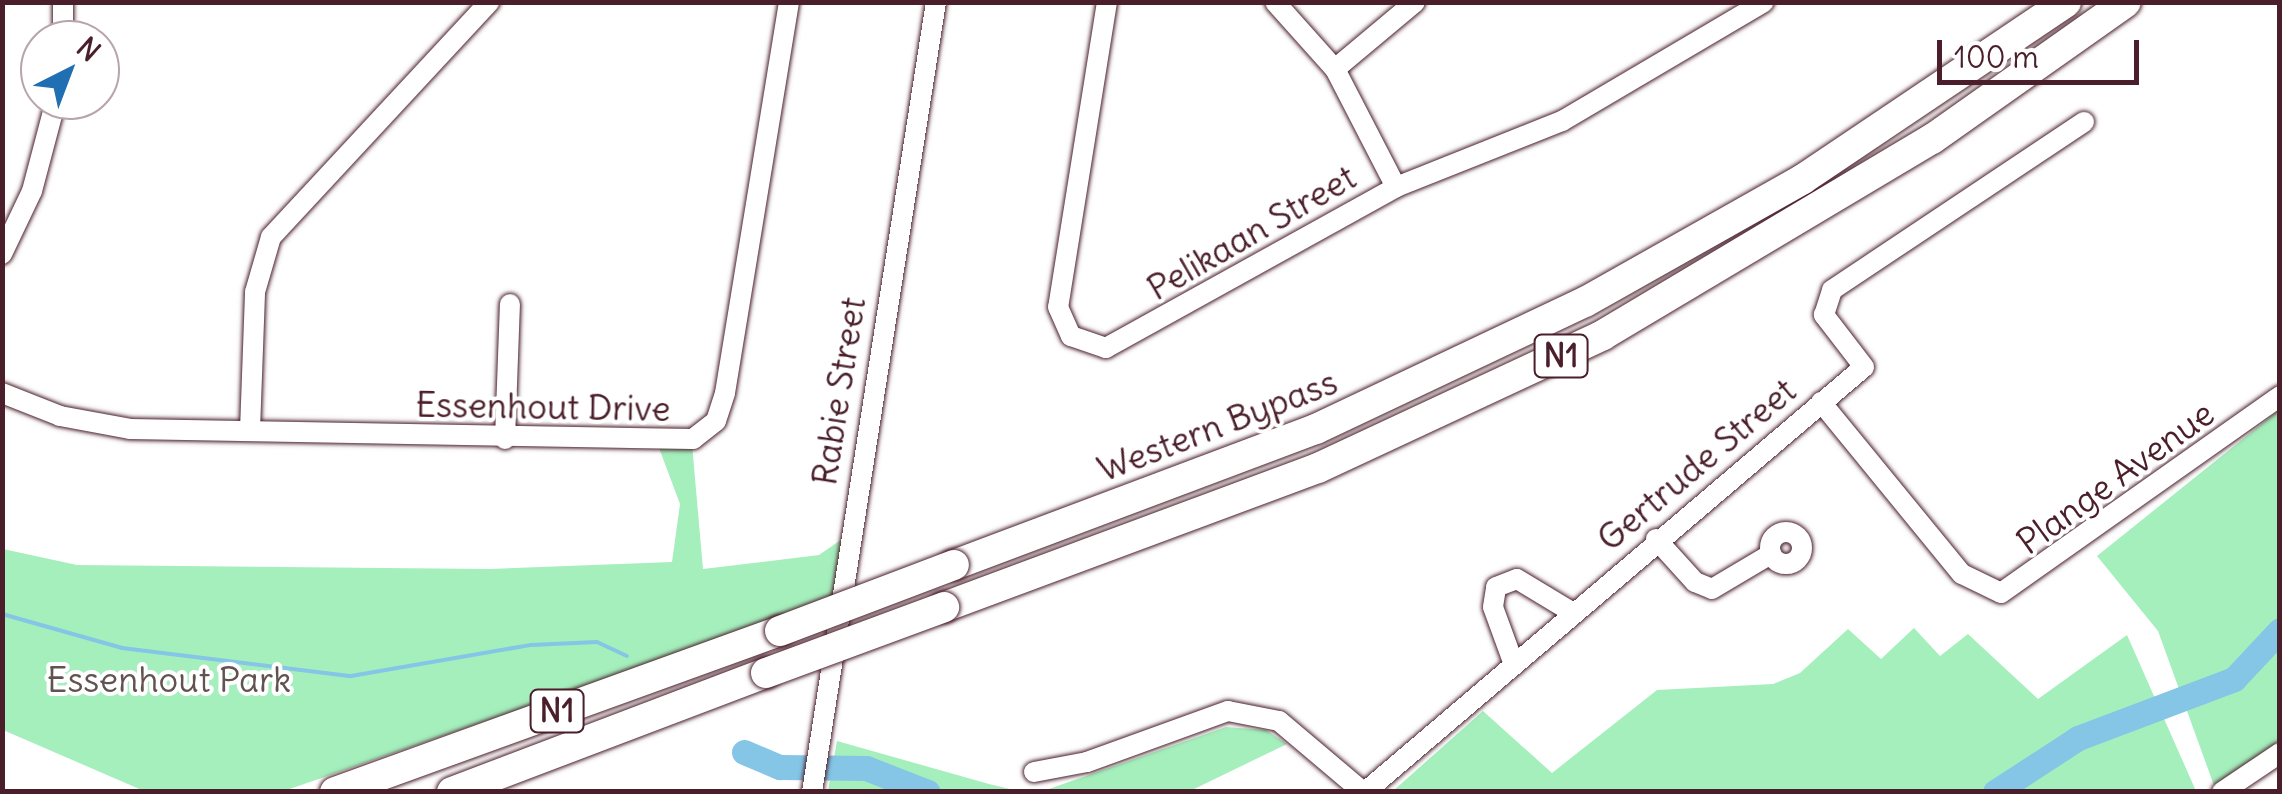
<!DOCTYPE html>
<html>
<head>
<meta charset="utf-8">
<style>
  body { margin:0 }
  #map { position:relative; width:2282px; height:794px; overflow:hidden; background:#fff; font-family:Delius,sans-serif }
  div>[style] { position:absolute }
  .green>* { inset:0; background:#a5efbd }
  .stream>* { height:4px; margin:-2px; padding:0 2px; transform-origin:2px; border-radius:2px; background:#85c5e6 }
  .river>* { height:25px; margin:-12.5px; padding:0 12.5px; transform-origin:12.5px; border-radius:12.5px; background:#85c5e6 }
  .roads { filter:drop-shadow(0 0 2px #4a1f2b) drop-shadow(0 0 2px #4a1f2b) }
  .minor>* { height:20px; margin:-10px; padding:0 10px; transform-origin:10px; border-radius:10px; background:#fff }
  .minor>.ring { margin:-10px; padding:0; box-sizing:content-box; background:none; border:20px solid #fff; border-radius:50% }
  .highway>* { height:30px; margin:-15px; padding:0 15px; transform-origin:15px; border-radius:15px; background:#fff }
  .bridges { filter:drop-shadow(0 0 2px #4a1f2b) drop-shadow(0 0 2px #4a1f2b) }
  .highway-bridge>* { height:30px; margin:-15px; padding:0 15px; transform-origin:15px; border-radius:15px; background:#fff }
  span { translate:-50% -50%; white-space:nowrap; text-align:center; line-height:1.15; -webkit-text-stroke:8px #fff; paint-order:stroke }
  .shield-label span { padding:2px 8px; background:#fff; border:2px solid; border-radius:8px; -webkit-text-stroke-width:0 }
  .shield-label { font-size:32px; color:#4a1f2b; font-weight:700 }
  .street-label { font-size:35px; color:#4a1f2b }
  .park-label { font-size:35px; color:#615350 }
  .frame { position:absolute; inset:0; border:5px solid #4a1f2b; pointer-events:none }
  .north { position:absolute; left:20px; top:20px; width:100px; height:100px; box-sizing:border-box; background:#fff; border:2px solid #b7a5aa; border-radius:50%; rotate:42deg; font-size:28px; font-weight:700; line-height:40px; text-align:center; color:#4a1f2b }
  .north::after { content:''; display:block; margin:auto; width:35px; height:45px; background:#1f6fb2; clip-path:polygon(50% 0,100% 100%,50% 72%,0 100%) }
  .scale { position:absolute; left:1937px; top:40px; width:202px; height:45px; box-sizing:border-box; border:5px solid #4a1f2b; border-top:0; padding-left:12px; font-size:30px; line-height:35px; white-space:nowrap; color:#4a1f2b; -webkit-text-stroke:8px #fff; paint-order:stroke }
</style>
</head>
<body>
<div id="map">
  <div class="green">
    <div style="clip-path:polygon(2279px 410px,2279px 749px,2216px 791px,2158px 631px,2097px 556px)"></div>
    <div style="clip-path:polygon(692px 444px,703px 569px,819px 555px,848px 535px,845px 596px,284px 791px,144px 791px,3px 730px,3px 549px,77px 565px,489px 569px,672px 562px,680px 504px,659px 448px)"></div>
    <div style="clip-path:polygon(1914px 628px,1940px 656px,1968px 634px,2038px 699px,2127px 635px,2196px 791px,1393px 791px,1483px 711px,1552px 773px,1657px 690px,1773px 684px,1800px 673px,1848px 629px,1881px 659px)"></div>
    <div style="clip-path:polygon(1226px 727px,1266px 730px,1287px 744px,1190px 791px,1043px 791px)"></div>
    <div style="clip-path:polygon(837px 741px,989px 784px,1018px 791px,828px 791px)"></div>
  </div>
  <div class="stream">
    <div style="left:2px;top:614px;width:125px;rotate:15.8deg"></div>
    <div style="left:122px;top:648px;width:231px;rotate:7deg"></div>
    <div style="left:351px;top:676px;width:183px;rotate:-9.8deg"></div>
    <div style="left:531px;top:645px;width:66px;rotate:-2.6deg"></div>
    <div style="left:597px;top:642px;width:33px;rotate:25deg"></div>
  </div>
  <div class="river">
    <div style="left:744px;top:752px;width:39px;rotate:23deg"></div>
    <div style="left:780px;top:767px;width:86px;rotate:0.7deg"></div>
    <div style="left:866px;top:768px;width:66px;rotate:21.2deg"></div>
    <div style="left:1995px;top:792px;width:99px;rotate:-33deg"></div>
    <div style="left:2078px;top:738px;width:167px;rotate:-20.7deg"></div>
    <div style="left:2234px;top:679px;width:67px;rotate:-46.8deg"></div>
  </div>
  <div class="roads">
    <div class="minor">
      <div style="left:1107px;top:2px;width:309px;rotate:99.1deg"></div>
      <div style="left:1058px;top:307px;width:32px;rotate:66deg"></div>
      <div style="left:1071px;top:336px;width:37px;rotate:19deg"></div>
      <div style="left:1106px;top:348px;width:332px;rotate:-29deg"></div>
      <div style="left:1396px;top:187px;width:179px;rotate:-21.7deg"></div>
      <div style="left:1562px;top:121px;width:234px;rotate:-30.5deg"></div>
      <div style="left:1275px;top:2px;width:90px;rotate:48.2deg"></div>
      <div style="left:1335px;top:69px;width:133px;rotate:62.7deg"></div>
      <div style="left:63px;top:40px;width:38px;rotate:-90deg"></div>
      <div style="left:1335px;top:69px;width:104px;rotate:-39.9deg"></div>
      <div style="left:2px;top:254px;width:70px;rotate:-64.5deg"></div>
      <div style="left:32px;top:191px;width:94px;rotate:-75.2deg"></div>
      <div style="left:2px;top:393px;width:62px;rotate:21.6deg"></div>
      <div style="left:60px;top:416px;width:71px;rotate:10.5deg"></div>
      <div style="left:130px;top:429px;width:563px;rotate:1.02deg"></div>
      <div style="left:693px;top:439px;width:29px;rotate:-38deg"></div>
      <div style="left:716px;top:421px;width:29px;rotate:-72deg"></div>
      <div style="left:725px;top:393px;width:396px;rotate:-80.7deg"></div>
      <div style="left:1821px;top:402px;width:222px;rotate:50.7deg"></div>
      <div style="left:1962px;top:574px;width:43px;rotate:26deg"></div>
      <div style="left:2001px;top:593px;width:342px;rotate:-35.2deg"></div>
      <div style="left:250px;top:430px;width:138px;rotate:-87.9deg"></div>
      <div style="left:255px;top:292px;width:57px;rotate:-73.8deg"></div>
      <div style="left:271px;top:237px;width:321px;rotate:-47.1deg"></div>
      <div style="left:505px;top:439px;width:135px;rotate:-87.9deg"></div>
      <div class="ring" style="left:1770px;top:532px;width:12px;height:12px"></div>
      <div style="left:1656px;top:539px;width:58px;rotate:47.8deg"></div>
      <div style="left:1695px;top:582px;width:18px;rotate:22deg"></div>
      <div style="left:1712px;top:589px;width:69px;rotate:-30.7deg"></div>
      <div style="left:1512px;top:659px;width:55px;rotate:-110.1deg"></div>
      <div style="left:1493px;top:607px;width:20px;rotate:-81deg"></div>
      <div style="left:1496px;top:587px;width:22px;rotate:-21deg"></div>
      <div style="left:1517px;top:579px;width:62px;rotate:31.1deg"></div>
      <div style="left:1034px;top:772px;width:54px;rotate:-10.7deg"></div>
      <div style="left:1087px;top:762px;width:150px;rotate:-19.9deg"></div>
      <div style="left:1228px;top:711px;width:52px;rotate:11.1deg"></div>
      <div style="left:1279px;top:721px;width:110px;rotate:40.2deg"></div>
      <div style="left:812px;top:792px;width:800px;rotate:-81.08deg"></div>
      <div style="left:1365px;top:792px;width:655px;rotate:-40.42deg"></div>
      <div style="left:1864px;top:367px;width:66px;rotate:-127.6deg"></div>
      <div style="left:1824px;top:315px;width:26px;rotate:-72deg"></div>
      <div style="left:1832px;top:290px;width:303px;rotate:-33.7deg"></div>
      <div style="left:2222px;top:792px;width:70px;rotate:-33.9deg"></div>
    </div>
    <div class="highway">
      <div style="left:954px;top:565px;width:387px;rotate:-20.6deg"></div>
      <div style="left:1316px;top:429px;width:297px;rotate:-25.3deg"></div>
      <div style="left:1585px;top:302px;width:250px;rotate:-29.4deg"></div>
      <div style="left:1803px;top:179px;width:317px;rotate:-33.9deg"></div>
      <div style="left:944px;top:607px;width:399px;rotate:-20.4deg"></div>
      <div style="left:1318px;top:468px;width:315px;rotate:-25deg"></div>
      <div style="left:1603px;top:335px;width:383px;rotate:-30.8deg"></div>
      <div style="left:1932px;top:139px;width:237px;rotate:-35.2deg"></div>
      <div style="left:335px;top:792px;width:473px;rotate:-19.9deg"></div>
      <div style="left:452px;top:792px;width:336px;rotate:-20.8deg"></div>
    </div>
  </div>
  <div class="bridges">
    <div class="highway-bridge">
      <div style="left:780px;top:631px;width:186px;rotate:-20.8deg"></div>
      <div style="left:766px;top:673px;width:190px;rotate:-20.3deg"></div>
    </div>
  </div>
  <div class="shield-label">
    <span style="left:1561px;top:356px">N1</span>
    <span style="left:557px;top:711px">N1</span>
  </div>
  <div class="street-label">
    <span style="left:1251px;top:232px;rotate:-30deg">Pelikaan Street</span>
    <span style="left:838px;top:391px;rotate:-81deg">Rabie Street</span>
    <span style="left:543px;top:406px;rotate:1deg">Essenhout Drive</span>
    <span style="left:1217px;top:425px;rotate:-21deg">Western Bypass</span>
    <span style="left:1696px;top:464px;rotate:-40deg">Gertrude Street</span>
    <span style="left:2115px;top:477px;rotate:-36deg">Plange Avenue</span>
  </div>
  <div class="park-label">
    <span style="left:169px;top:679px">Essenhout Park</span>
  </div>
  <div class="frame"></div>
  <div class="north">N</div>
  <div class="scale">100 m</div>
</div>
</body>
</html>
